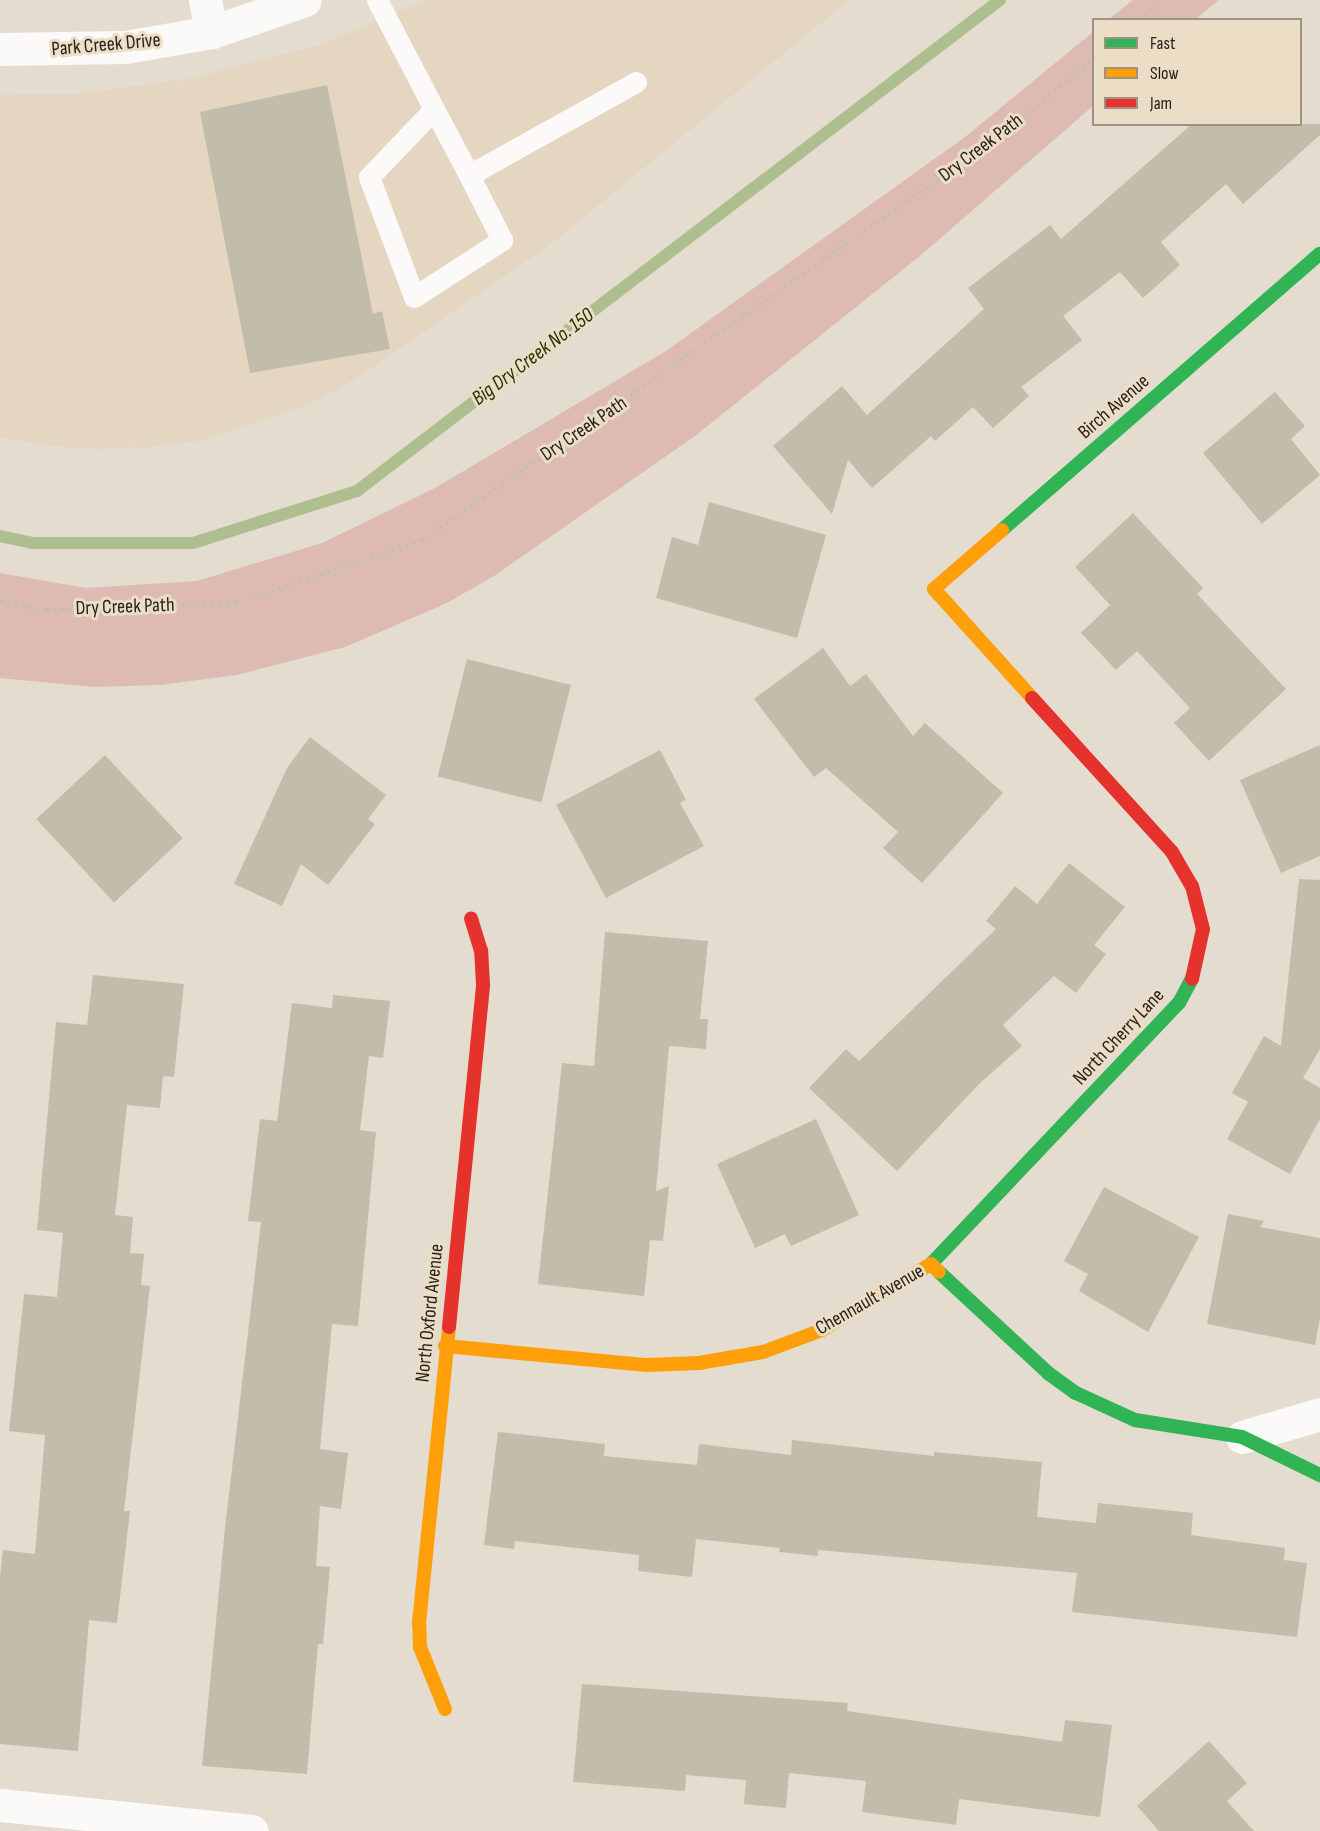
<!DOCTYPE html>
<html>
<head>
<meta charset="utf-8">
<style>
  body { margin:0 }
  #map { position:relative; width:1320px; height:1831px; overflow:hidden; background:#e4dccf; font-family:"Sofia Sans Condensed",sans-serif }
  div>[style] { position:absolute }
  .built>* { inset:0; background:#e5d6c1 }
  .green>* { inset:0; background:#ddbbb2 }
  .stream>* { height:12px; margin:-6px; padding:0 6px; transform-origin:6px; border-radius:6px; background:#afbe8f }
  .building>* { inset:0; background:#c2bdaa; transform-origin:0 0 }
  .path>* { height:4px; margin-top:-2px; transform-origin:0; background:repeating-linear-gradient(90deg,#c2bfbb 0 3px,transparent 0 7.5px) }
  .lane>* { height:21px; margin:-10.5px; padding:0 10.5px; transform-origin:10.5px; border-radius:10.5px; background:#fbfaf8 }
  .street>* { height:33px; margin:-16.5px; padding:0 16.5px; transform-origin:16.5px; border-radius:16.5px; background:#fbfaf8 }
  .fast>* { height:14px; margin:-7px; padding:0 7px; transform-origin:7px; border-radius:7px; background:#30b455 }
  .slow>* { height:14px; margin:-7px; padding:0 7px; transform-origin:7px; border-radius:7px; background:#ff9f0a }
  .jam>* { height:14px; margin:-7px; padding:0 7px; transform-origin:7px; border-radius:7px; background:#e5322d }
  span { translate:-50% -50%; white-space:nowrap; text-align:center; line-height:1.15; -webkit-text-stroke:6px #ecddc7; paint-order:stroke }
  .street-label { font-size:20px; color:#28221b }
  .water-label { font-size:21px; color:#263506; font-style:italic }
  .legend { position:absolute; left:1092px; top:18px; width:210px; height:108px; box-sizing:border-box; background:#ecddc7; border:2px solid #9e9282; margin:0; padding:8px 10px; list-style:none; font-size:18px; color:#28221b }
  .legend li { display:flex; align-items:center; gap:12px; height:30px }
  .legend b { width:30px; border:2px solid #9e9282 }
</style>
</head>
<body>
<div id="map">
  <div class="built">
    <div style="clip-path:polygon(426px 0,849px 0,551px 244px,357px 378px,308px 405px,204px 440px,151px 447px,99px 449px,45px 445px,0 437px,0 95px,75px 94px,189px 79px,320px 45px)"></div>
  </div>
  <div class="green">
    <div style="clip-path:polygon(1133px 0,1219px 0,1196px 19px,1109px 19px)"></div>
    <div style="clip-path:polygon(1093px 32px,1093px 106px,921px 255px,695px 436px,494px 576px,447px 603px,345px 647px,237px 675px,160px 685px,94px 687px,0 678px,0 573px,86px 588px,197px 581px,322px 543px,435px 488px,666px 351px,965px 137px)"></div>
  </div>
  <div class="stream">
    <div style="left:0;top:536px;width:34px;rotate:12deg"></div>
    <div style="left:33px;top:543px;width:160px"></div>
    <div style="left:193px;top:543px;width:172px;rotate:-17.6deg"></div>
    <div style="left:357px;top:491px;width:809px;rotate:-37.37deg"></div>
  </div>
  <div class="building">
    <div style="clip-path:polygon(327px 85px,373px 314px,382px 311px,390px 349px,250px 373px,200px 112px)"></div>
    <div style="clip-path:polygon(1192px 124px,1320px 124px,1320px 135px,1243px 204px,1226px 184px,1161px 242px,1180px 265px,1143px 298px,1120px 272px,1063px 316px,1082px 340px,1021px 387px,1029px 396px,993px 428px,973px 407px,935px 441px,931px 436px,872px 488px,848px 460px,832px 514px,773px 446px,842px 386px,867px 415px,984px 309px,968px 288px,1050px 225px,1061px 239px)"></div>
    <div style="clip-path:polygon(1275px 392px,1305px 426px,1291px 439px,1320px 475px,1262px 524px,1203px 453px)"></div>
    <div style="clip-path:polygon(709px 502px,826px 535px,797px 638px,656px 598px,672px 537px,698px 545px)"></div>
    <div style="clip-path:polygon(1133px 513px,1203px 588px,1197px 594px,1286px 689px,1209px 761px,1174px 723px,1190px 708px,1137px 651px,1116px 670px,1081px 633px,1110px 605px,1075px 567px)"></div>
    <div style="clip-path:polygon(823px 648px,850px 686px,866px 674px,913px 736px,925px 723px,1003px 793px,922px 883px,883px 848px,898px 832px,826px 768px,814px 777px,754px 699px)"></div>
    <div style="left:467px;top:659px;width:107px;height:121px;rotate:14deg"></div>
    <div style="clip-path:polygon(310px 737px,386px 795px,368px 819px,375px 824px,328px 885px,301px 864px,282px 906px,234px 884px,287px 768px)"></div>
    <div style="clip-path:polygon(1320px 745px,1320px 856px,1281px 873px,1240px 780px)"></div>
    <div style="clip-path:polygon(660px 750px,686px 800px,680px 803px,704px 846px,606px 898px,556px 805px)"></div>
    <div style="left:105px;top:755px;width:114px;height:94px;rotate:47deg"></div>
    <div style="clip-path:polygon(1069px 863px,1125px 907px,1094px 945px,1106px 954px,1076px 993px,1054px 976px,1003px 1025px,1022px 1046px,979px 1084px,897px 1171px,809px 1088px,846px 1049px,859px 1061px,996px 929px,986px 921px,1015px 886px,1037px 904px)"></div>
    <div style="clip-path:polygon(1299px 879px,1320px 880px,1320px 1049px,1303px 1078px,1320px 1088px,1320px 1119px,1290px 1174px,1227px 1139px,1248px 1102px,1232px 1093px,1264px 1036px,1281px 1046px)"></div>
    <div style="clip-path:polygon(605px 932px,708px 941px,700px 1019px,708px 1019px,706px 1049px,669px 1046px,656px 1191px,669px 1186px,663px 1241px,650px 1240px,644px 1296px,538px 1284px,562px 1063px,594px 1066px)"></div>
    <div style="clip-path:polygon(93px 975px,184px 984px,174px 1077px,163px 1076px,160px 1108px,127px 1105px,115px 1215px,133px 1217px,130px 1253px,144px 1254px,141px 1285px,150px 1286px,124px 1511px,130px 1511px,117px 1623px,89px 1620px,78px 1751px,0 1744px,0 1576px,3px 1550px,35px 1554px,45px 1435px,9px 1431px,24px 1294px,57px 1297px,63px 1233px,37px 1230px,56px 1022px,87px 1025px)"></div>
    <div style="clip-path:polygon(333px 995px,390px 1001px,383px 1058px,369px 1056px,360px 1130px,376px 1132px,358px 1326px,332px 1324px,320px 1449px,348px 1453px,341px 1509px,320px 1506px,316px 1566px,330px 1567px,323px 1644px,318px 1644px,307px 1774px,202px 1766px,225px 1528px,261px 1222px,248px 1221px,260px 1119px,277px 1121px,292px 1003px,332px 1008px)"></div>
    <div style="clip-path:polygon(816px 1119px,859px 1215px,791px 1246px,785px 1234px,755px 1248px,717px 1164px)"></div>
    <div style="clip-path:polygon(1104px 1187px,1199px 1237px,1148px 1332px,1079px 1291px,1088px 1274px,1064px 1261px)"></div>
    <div style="clip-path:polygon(1228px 1214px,1264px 1221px,1260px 1227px,1320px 1238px,1320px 1318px,1315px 1345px,1207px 1324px)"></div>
    <div style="clip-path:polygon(498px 1432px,605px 1444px,604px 1456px,697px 1465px,699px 1444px,791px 1455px,792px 1440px,934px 1456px,934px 1452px,1042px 1462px,1037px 1517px,1096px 1523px,1098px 1503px,1193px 1513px,1191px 1535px,1285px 1548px,1284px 1560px,1307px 1563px,1297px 1637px,1072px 1612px,1077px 1573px,818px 1550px,818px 1556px,779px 1552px,780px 1548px,696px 1539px,692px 1577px,638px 1571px,639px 1555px,515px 1541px,514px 1549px,484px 1545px)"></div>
    <div style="clip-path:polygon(582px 1684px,848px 1703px,847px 1711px,1062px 1742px,1065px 1720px,1112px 1725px,1100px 1817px,959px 1799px,956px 1825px,862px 1812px,866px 1781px,789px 1773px,786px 1808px,744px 1804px,746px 1780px,686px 1775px,685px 1791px,573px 1782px)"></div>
    <div style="clip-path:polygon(1209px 1741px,1247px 1783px,1227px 1801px,1254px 1831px,1159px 1831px,1137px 1806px)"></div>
  </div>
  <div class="path">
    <div style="left:1140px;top:20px;width:30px;rotate:-41deg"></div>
    <div style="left:0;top:601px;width:47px;rotate:11.1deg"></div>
    <div style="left:46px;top:610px;width:189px;rotate:-2.1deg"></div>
    <div style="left:235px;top:603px;width:196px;rotate:-18.4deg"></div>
    <div style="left:421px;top:541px;width:709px;rotate:-34.95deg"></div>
    <div style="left:1002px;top:135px;width:120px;rotate:-39.9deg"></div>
  </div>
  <div class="lane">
    <div style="left:377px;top:0;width:123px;rotate:62.4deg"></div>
    <div style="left:469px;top:175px;width:75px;rotate:-117.9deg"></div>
    <div style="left:434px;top:109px;width:94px;rotate:133.7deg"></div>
    <div style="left:369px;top:177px;width:128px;rotate:69.4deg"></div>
    <div style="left:414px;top:297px;width:105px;rotate:-32.9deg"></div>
    <div style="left:502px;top:240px;width:73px;rotate:-116.9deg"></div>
    <div style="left:469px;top:175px;width:191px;rotate:-29.1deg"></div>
  </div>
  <div class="street">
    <div style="left:205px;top:0;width:33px;rotate:78deg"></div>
    <div style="left:0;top:49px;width:125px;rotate:-0.9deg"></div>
    <div style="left:125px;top:47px;width:88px;rotate:-9.8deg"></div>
    <div style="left:212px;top:32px;width:98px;rotate:-19deg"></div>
    <div style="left:1242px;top:1437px;width:81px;rotate:-16.4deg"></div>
    <div style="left:0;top:1805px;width:253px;rotate:5.9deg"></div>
  </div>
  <div class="fast">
    <div style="left:1002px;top:530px;width:421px;rotate:-41deg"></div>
    <div style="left:931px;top:1264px;width:360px;rotate:-46.5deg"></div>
    <div style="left:1179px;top:1003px;width:27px;rotate:-62deg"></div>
    <div style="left:939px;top:1272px;width:149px;rotate:42.8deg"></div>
    <div style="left:1048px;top:1373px;width:34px;rotate:36deg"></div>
    <div style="left:1076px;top:1393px;width:65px;rotate:24.6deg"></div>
    <div style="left:1135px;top:1420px;width:108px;rotate:9deg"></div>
    <div style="left:1242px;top:1437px;width:87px;rotate:26deg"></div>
  </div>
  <div class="slow">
    <div style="left:1002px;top:530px;width:90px;rotate:139.1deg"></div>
    <div style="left:934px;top:589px;width:147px;rotate:48deg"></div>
    <div style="left:445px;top:1346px;width:203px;rotate:5.4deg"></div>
    <div style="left:647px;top:1365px;width:52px;rotate:-2.2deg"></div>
    <div style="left:699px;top:1363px;width:65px;rotate:-9.8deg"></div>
    <div style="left:763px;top:1352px;width:63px;rotate:-20.4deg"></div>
    <div style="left:822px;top:1330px;width:127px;rotate:-31.2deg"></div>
    <div style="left:931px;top:1264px;width:11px;rotate:45deg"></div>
    <div style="left:445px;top:1709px;width:67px;rotate:-112deg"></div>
    <div style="left:420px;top:1647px;width:24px;rotate:-92deg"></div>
    <div style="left:419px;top:1623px;width:298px;rotate:-84.2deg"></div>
  </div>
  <div class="jam">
    <div style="left:1032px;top:698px;width:208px;rotate:47.7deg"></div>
    <div style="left:1172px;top:852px;width:39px;rotate:60deg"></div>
    <div style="left:1192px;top:886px;width:44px;rotate:75.7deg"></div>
    <div style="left:1203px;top:929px;width:51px;rotate:102.4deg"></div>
    <div style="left:449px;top:1327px;width:344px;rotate:-84.3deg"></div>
    <div style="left:483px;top:985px;width:34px;rotate:-93deg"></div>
    <div style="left:481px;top:951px;width:34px;rotate:-107deg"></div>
  </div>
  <div class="street-label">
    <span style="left:106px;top:45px;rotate:-5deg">Park Creek Drive</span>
    <span style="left:981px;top:148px;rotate:-37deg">Dry Creek Path</span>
    <span style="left:1114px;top:407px;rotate:-41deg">Birch Avenue</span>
    <span style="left:584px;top:429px;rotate:-34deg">Dry Creek Path</span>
    <span style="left:125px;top:607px;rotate:-2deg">Dry Creek Path</span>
    <span style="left:1119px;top:1037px;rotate:-47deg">North Cherry Lane</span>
    <span style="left:870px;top:1300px;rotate:-30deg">Chennault Avenue</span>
    <span style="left:430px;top:1313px;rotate:-84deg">North Oxford Avenue</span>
  </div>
  <div class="water-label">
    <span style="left:533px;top:357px;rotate:-37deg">Big Dry Creek No. 150</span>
  </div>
  <ul class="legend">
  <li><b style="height:8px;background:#30b455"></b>Fast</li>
  <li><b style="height:8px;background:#ff9f0a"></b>Slow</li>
  <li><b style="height:8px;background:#e5322d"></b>Jam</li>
  </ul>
</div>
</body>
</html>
